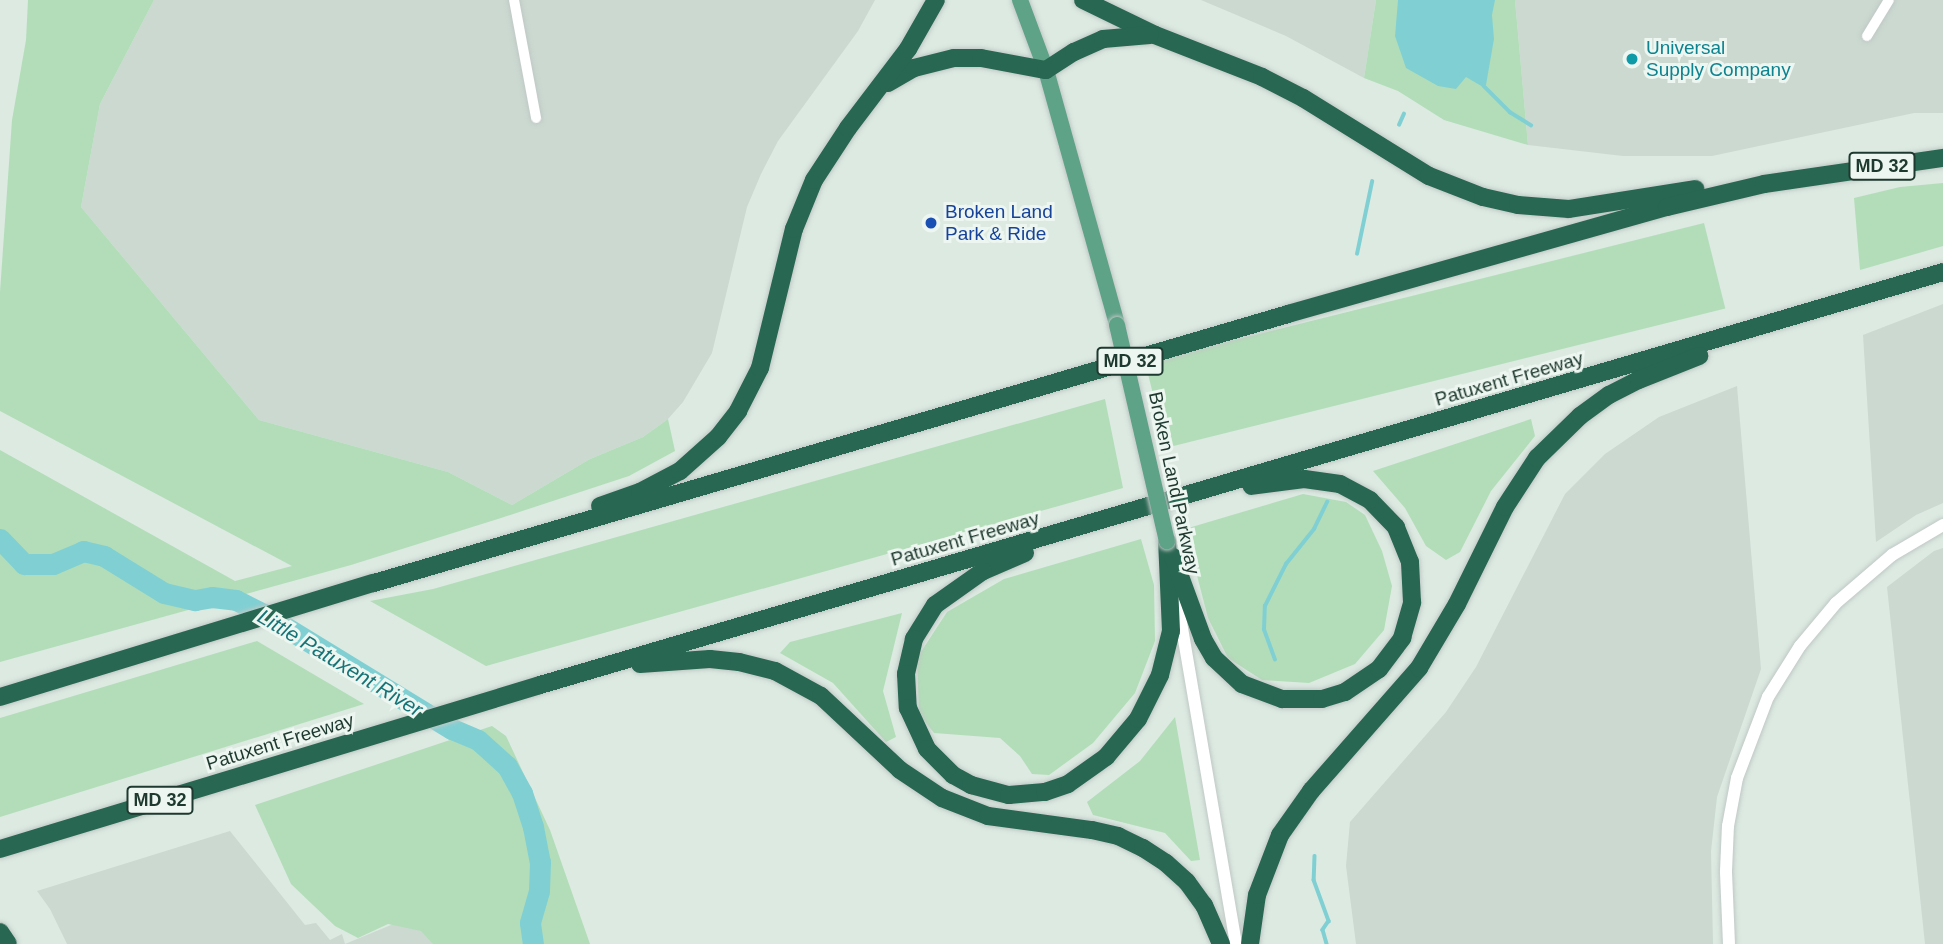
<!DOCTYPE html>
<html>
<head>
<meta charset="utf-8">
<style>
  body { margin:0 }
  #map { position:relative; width:1943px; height:944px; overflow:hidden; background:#dceae2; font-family:Helvetica,sans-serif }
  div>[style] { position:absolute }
  .built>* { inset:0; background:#cbd9d1 }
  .green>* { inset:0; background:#b3ddb9; transform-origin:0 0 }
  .water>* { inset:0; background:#80d0d3 }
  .stream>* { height:3.5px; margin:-1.75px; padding:0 1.75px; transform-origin:1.75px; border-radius:1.75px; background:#80d0d3 }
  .river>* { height:21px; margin:-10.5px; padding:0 10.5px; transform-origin:10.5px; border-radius:10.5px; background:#80d0d3 }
  .roads { filter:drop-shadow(0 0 2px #c0c8c5) drop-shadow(0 0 2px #c0c8c5) }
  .minor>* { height:10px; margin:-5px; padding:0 5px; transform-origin:5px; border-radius:5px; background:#fff }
  .tertiary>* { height:12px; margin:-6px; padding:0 6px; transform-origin:6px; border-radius:6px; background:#fff }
  .primary>* { height:16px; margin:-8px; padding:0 8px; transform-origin:8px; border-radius:8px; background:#5ea288 }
  .motorway>* { height:18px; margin:-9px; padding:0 9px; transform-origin:9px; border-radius:9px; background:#286752 }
  .bridges { filter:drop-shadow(0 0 2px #c0c8c5) drop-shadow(0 0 2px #c0c8c5) }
  .primary-bridge>* { height:16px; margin:-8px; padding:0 8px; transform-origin:8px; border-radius:8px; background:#5ea288 }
  .dots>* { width:19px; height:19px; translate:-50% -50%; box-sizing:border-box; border:4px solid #edf6f0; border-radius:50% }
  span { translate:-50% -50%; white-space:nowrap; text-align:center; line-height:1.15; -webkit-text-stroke:6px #edf6f0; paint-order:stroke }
  .shield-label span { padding:2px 5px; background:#edf6f0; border:2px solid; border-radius:5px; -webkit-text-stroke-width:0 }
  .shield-label { font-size:18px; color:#1e392f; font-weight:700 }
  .culture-label { font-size:19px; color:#0d838f }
  .left { translate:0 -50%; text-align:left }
  .transit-label { font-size:19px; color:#164399 }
  .street-label { font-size:19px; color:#1e392f }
  .water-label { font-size:21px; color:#167377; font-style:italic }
</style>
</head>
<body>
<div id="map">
  <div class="built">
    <div style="clip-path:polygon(154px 0,875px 0,858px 31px,778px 141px,761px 174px,747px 207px,712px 353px,683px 402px,668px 419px,643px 437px,590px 459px,512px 505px,448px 472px,259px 420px,81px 207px,100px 104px)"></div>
    <div style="clip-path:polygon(1201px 0,1376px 0,1364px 78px,1286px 36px)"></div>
    <div style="clip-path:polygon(1515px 0,1943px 0,1943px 113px,1914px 113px,1712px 156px,1623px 156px,1528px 145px)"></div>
    <div style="clip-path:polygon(1943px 304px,1943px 503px,1916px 515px,1876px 542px,1863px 335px)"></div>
    <div style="clip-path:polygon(1737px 386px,1761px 669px,1717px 797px,1711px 851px,1713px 944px,1356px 944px,1346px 866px,1350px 822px,1446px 712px,1476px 667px,1565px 494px,1605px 454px,1659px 417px)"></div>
    <div style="clip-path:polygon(1943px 548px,1943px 944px,1925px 944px,1887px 587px,1934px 551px)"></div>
    <div style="clip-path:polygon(230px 831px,305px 925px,316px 923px,330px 940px,342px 934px,345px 944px,67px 944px,50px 909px,37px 891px)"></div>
    <div style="clip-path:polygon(425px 911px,437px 944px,345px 944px)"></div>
  </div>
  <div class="green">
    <div style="clip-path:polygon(28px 0,154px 0,100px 104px,81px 207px,259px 420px,448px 472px,512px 505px,590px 459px,643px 437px,668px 419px,675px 451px,629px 476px,501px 518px,351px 565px,0 662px,0 450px,235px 581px,292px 566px,0 411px,0 292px,12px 120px,26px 40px)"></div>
    <div style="clip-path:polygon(1376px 0,1515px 0,1528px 145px,1444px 120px,1398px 91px,1364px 78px)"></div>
    <div style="clip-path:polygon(1943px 183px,1943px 246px,1860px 270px,1854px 198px,1900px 187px)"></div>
    <div style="left:1704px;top:223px;width:88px;height:576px;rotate:76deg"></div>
    <div style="clip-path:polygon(1105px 399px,1123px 488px,486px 666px,370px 601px,433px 589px)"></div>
    <div style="clip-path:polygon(1531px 419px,1535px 436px,1491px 491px,1460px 552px,1446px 560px,1426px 546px,1405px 508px,1373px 471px)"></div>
    <div style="clip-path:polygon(1303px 494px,1346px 502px,1365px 515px,1382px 551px,1392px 586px,1384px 630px,1355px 664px,1309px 683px,1262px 680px,1228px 658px,1208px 618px,1185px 529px)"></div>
    <div style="clip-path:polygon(1141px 539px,1154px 585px,1155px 641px,1135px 693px,1093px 743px,1049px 775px,1032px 774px,1020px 756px,1000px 738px,934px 733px,919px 714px,917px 658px,947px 612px,1004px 579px)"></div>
    <div style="clip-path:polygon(902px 613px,883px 691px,896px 737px,886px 742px,833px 683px,780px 653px,790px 642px)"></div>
    <div style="clip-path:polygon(257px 641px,364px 704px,0 817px,0 718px)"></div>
    <div style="clip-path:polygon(1175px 717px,1200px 860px,1191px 861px,1165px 833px,1093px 815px,1087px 802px,1140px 761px)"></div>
    <div style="clip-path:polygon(492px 726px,506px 736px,550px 830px,590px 944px,433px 944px,421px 931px,388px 924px,358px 938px,335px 926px,291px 884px,255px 805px)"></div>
  </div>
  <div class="water">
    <div style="clip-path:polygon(1398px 0,1495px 0,1492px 15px,1494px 39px,1486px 85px,1483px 87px,1466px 77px,1456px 89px,1438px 86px,1406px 68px,1395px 36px)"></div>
  </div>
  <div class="stream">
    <div style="left:1484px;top:86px;width:37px;rotate:45deg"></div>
    <div style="left:1510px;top:112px;width:25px;rotate:32deg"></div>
    <div style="left:1399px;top:125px;width:12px;rotate:-66deg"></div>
    <div style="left:1357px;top:254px;width:74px;rotate:-78.2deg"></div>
    <div style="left:1275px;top:660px;width:32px;rotate:-110deg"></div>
    <div style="left:1264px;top:630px;width:24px;rotate:-88deg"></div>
    <div style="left:1265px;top:606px;width:47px;rotate:-63.4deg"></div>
    <div style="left:1286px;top:564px;width:45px;rotate:-51.3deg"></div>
    <div style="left:1314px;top:529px;width:30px;rotate:-64deg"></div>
    <div style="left:1315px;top:856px;width:24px;rotate:92deg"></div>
    <div style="left:1314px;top:880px;width:44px;rotate:69.9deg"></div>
    <div style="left:1329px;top:921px;width:11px;rotate:124deg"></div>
    <div style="left:1323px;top:930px;width:15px;rotate:74deg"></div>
  </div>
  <div class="river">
    <div style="left:0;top:539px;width:35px;rotate:46deg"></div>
    <div style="left:24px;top:564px;width:29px"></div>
    <div style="left:53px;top:564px;width:33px;rotate:-23deg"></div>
    <div style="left:83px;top:551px;width:22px;rotate:13deg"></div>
    <div style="left:104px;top:556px;width:70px;rotate:31.7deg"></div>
    <div style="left:164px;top:593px;width:32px;rotate:13deg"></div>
    <div style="left:195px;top:600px;width:17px;rotate:-10deg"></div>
    <div style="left:212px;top:597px;width:24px;rotate:7deg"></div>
    <div style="left:236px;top:600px;width:31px;rotate:27deg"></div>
    <div style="left:264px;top:614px;width:220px;rotate:31.5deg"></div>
    <div style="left:452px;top:729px;width:28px;rotate:23deg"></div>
    <div style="left:478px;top:740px;width:39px;rotate:42deg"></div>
    <div style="left:507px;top:766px;width:31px;rotate:61deg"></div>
    <div style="left:522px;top:793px;width:36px;rotate:72deg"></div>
    <div style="left:533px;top:827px;width:36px;rotate:79deg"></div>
    <div style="left:540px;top:862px;width:29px;rotate:92deg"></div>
    <div style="left:539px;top:891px;width:33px;rotate:106deg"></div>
    <div style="left:530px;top:923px;width:21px;rotate:82deg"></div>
  </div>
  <div class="roads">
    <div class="minor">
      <div style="left:514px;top:0;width:120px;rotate:79.4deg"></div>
      <div style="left:1867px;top:36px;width:42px;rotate:-58.6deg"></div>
    </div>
    <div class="tertiary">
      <div style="left:1176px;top:593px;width:356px;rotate:80.3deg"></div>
      <div style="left:1729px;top:944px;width:73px;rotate:-92.4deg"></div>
      <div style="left:1726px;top:871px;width:45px;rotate:-87.5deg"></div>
      <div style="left:1728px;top:826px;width:49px;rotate:-79.4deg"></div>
      <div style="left:1737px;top:778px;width:87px;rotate:-69.1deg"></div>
      <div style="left:1768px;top:697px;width:60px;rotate:-57.9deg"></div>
      <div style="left:1800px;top:646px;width:56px;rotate:-50.1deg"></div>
      <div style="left:1836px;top:603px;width:74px;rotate:-40.6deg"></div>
      <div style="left:1892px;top:555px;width:59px;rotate:-30.5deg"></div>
    </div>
    <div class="primary">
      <div style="left:1020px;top:0;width:75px;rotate:69.6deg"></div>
      <div style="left:1046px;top:70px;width:265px;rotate:74.4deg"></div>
    </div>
    <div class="motorway">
      <div style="left:1083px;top:0;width:80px;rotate:25.9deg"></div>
      <div style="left:1155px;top:35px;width:115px;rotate:21.4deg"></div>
      <div style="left:1262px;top:77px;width:46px;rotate:27.1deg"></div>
      <div style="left:1303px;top:98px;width:148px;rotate:31.8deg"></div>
      <div style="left:1429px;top:176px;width:58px;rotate:21.3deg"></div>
      <div style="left:1483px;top:197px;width:36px;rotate:13deg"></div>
      <div style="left:1518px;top:205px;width:51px;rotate:4.5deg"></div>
      <div style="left:1569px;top:209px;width:128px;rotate:-9deg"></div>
      <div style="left:888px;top:83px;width:30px;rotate:-30deg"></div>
      <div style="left:914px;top:68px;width:41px;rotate:-14deg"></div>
      <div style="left:954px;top:58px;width:27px"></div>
      <div style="left:981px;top:58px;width:66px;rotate:10.5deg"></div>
      <div style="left:1046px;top:70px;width:33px;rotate:-33deg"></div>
      <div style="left:1074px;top:52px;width:32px;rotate:-24deg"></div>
      <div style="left:1103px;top:39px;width:47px;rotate:-4.9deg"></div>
      <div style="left:600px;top:506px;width:42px;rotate:-19.3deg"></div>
      <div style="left:640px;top:492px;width:45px;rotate:-27.7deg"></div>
      <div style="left:680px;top:471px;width:51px;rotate:-41.8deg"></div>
      <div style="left:718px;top:437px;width:33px;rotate:-52deg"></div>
      <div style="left:738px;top:411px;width:48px;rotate:-62.9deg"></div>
      <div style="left:760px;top:368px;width:143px;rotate:-76.3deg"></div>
      <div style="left:794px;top:229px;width:53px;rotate:-67.8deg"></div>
      <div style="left:814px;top:180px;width:62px;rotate:-56.8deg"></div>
      <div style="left:848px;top:128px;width:99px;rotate:-52.8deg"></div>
      <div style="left:908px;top:49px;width:56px;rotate:-60.3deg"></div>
      <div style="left:1025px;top:553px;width:46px;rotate:156.8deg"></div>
      <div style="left:983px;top:571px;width:59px;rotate:144.7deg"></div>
      <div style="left:935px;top:605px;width:40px;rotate:122deg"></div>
      <div style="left:914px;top:639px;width:36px;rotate:103deg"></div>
      <div style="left:906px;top:674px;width:34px;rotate:87deg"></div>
      <div style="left:908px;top:708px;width:45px;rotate:65.1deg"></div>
      <div style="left:927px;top:749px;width:37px;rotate:45deg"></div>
      <div style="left:953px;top:775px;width:21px;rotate:29deg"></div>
      <div style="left:971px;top:785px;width:39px;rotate:15deg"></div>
      <div style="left:1009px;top:795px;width:36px;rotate:-5deg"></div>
      <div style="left:1045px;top:792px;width:24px;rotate:-19deg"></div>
      <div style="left:1068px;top:784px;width:47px;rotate:-35.4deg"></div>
      <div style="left:1106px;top:757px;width:50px;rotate:-49.9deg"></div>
      <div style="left:1138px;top:719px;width:49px;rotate:-63.4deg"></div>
      <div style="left:1160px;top:675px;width:45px;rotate:-76deg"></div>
      <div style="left:1171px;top:631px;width:90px;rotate:-92.5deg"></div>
      <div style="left:1173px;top:557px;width:87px;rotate:69.9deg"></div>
      <div style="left:1203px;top:639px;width:22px;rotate:60deg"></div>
      <div style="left:1214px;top:658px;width:38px;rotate:43deg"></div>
      <div style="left:1242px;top:684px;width:43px;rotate:20.6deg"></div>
      <div style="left:1282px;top:699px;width:40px"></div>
      <div style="left:1322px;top:699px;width:24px;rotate:-17deg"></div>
      <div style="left:1345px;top:692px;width:41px;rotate:-34.1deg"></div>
      <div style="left:1379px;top:669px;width:39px;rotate:-53deg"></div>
      <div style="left:1402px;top:638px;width:37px;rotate:-74deg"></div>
      <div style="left:1412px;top:602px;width:40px;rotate:-92.9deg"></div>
      <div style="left:1410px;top:562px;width:38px;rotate:-112deg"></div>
      <div style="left:1396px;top:527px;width:37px;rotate:-134deg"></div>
      <div style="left:1370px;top:500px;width:34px;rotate:-152deg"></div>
      <div style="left:1340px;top:484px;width:36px;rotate:-172deg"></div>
      <div style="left:1304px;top:479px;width:53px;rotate:172.5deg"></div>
      <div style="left:640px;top:664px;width:70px;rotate:-4.1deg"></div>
      <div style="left:710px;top:659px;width:29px;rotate:6deg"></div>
      <div style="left:739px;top:662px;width:37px;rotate:14deg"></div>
      <div style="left:775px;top:671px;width:52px;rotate:28.5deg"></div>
      <div style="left:821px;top:696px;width:108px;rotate:43.1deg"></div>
      <div style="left:900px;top:770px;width:50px;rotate:33.7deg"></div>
      <div style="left:942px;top:798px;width:49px;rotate:21.4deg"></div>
      <div style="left:988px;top:816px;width:105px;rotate:7.7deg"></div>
      <div style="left:1092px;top:830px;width:27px;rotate:13deg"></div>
      <div style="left:1118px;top:836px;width:28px;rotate:26deg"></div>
      <div style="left:1143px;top:848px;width:27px;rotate:33deg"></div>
      <div style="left:1166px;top:863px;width:28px;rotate:42deg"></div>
      <div style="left:1187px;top:882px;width:29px;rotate:54deg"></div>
      <div style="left:1204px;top:905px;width:43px;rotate:66.4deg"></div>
      <div style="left:0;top:697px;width:391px;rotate:-17deg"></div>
      <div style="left:374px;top:583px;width:953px;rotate:-16.4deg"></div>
      <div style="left:1288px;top:314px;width:394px;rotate:-15.8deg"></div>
      <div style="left:1667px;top:207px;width:100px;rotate:-13.3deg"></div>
      <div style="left:1764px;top:184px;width:181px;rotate:-8.3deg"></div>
      <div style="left:0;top:849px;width:564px;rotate:-16.89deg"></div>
      <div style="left:540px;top:685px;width:1463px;rotate:-16.4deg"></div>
      <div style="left:0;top:932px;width:14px;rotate:56deg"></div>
      <div style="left:1250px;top:944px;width:49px;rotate:-81.9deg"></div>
      <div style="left:1257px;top:895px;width:64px;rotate:-69deg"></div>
      <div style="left:1280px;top:835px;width:54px;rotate:-54.8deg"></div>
      <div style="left:1311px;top:791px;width:164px;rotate:-48.7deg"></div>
      <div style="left:1419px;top:668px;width:74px;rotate:-59.3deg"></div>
      <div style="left:1457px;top:604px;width:108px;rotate:-63.7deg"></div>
      <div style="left:1505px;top:507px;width:59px;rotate:-56.9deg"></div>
      <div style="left:1537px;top:458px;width:60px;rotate:-44.3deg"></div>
      <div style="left:1580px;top:416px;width:36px;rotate:-36deg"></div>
      <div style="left:1609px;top:395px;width:34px;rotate:-27deg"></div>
      <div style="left:1639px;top:380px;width:65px;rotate:-21.8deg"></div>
    </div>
  </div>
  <div class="bridges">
    <div class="primary-bridge">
      <div style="left:1117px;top:325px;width:222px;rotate:77deg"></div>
    </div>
  </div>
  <div class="dots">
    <div style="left:1632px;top:59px;background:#0f9aa8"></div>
    <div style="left:931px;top:223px;background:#1a4fb4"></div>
  </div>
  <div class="shield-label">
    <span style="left:1882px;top:166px">MD 32</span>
    <span style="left:1130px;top:361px">MD 32</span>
    <span style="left:160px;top:800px">MD 32</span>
  </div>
  <div class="culture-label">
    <span class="left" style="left:1646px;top:59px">Universal<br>Supply Company</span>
  </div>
  <div class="transit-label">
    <span class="left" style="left:945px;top:223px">Broken Land<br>Park &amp; Ride</span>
  </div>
  <div class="street-label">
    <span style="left:1509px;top:379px;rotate:-16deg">Patuxent Freeway</span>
    <span style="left:1174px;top:483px;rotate:78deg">Broken Land Parkway</span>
    <span style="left:965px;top:539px;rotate:-16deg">Patuxent Freeway</span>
    <span style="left:280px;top:742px;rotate:-17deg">Patuxent Freeway</span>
  </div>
  <div class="water-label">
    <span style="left:340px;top:663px;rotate:31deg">Little Patuxent River</span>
  </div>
</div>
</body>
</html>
